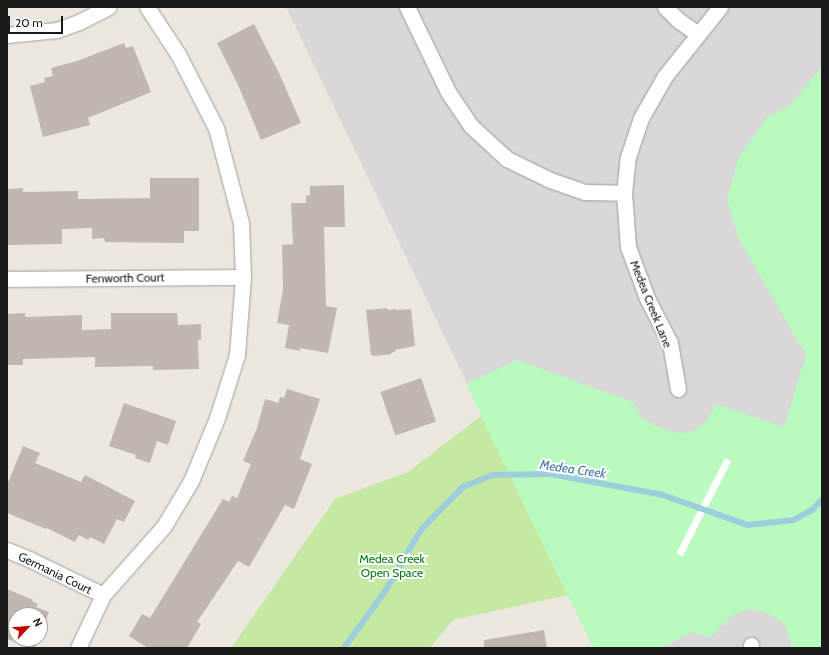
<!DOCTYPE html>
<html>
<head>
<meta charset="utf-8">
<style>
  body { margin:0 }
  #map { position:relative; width:829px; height:655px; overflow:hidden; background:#ede8df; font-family:Cabin,sans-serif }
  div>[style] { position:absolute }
  .residential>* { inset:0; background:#d9d7d7 }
  .grass>* { inset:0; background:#c4e9a3 }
  .park>* { inset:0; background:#b9fabf }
  .pier>* { inset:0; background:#fff; transform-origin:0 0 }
  .stream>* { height:5.5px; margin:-2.75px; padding:0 2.75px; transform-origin:2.75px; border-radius:2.75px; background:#9ecddc }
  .building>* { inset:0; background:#c0b7af; transform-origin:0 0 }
  .roads { filter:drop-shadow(0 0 1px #a1a1a1) drop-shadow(0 0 1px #a1a1a1) }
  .street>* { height:15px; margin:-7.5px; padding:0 7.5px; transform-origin:7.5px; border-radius:7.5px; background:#fff }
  span { translate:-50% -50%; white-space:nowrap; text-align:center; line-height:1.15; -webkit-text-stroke:4px #fff; paint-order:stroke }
  .street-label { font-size:12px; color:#1a1a1a }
  .park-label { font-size:12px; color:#097814 }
  .water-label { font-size:13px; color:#4677aa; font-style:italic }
  .frame { position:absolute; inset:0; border:8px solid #1a1a1a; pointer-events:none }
  .north { position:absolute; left:8px; top:607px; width:40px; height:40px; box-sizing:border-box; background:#fff; border:1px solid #a3a3a3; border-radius:50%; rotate:64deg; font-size:11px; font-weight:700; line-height:16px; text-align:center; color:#1a1a1a }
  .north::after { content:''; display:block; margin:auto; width:14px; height:18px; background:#c50300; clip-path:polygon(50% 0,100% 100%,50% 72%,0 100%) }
  .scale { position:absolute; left:8px; top:16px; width:55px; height:18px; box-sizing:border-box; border:2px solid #1a1a1a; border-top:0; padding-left:5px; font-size:12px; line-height:14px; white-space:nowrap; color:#1a1a1a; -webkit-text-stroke:3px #fff; paint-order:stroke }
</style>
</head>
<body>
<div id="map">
  <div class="residential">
    <div style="clip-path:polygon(286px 7px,822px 7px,822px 648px,594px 648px)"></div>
  </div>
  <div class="grass">
    <div style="clip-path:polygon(481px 416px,568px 595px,453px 620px,430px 648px,231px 648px,335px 499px,408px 472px)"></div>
  </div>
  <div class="park">
    <div style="clip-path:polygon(822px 67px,822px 648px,791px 648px,790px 640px,785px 625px,775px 617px,761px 611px,745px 610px,732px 616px,709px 638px,693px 632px,661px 648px,593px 648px,466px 384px,517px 360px,633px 402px,642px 418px,656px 426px,677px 433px,692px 432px,707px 421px,716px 404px,784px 427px,806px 355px,738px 238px,727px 198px,739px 157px,767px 117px,789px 106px)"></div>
  </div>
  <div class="pier">
    <div style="left:725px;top:458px;width:7px;height:107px;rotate:27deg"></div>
  </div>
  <div class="stream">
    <div style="left:344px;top:648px;width:68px;rotate:-54deg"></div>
    <div style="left:384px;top:593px;width:73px;rotate:-59.6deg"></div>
    <div style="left:421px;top:530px;width:60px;rotate:-45.7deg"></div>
    <div style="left:463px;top:487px;width:32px;rotate:-22deg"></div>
    <div style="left:493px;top:475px;width:58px;rotate:-1deg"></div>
    <div style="left:551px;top:474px;width:114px;rotate:10.6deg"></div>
    <div style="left:663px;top:495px;width:90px;rotate:19.4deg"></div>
    <div style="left:748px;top:525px;width:46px;rotate:-6.2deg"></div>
    <div style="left:794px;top:520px;width:21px;rotate:-29deg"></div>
    <div style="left:812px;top:510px;width:14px;rotate:-45deg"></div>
  </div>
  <div class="building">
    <div style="clip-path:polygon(254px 24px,279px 73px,301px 123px,261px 140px,238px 85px,217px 43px)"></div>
    <div style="clip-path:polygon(124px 43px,126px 48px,133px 46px,151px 92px,88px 118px,90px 125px,43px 137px,30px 86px,45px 82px,44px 78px,53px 76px,51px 68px,77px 61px)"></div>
    <div style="clip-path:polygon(150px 178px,199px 178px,199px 231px,184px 231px,184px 243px,105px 242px,104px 238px,92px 239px,92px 228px,62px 229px,62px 244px,7px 245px,7px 189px,23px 188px,23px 192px,78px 191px,78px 199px,150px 198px)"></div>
    <div style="clip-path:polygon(344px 185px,345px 227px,324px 227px,326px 306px,337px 308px,328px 353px,300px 348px,300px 351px,285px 348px,289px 325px,277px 323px,283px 289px,282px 245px,293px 244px,291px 203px,306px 203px,306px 196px,310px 195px,310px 186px)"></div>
    <div style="clip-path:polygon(387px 308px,387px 310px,396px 309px,396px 310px,411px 309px,415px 346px,395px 350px,395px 352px,391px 353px,392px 354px,375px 356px,371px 355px,366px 310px)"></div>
    <div style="clip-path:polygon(25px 313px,25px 317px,82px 315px,82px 330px,111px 329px,111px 313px,177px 313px,178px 325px,201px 324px,201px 340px,198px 340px,199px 369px,153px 370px,153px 366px,95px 367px,95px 357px,23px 359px,23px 365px,7px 365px,7px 314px)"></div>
    <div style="left:421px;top:378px;width:46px;height:43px;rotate:71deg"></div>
    <div style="clip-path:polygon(287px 389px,320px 399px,300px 459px,312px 464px,294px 509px,285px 505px,249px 567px,238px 561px,197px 622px,201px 624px,187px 648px,148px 648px,129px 636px,142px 614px,150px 618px,223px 499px,229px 502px,232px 496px,237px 498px,251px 464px,243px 461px,257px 428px,265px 399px,278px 403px,280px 397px,284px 398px)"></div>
    <div style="clip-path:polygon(124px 403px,176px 421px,168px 445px,157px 441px,150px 463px,135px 458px,136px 455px,109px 446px)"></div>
    <div style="clip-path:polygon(23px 446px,40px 453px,35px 463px,81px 482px,85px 475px,135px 501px,124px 522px,117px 519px,104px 544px,90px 537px,88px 540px,79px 535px,75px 542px,47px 528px,46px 529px,7px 513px,7px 485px)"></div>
    <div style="clip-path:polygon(7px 589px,33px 600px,32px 601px,38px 604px,36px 607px,49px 612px,40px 635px,40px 615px,16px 615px,16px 639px,38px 639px,35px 648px,7px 639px)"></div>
    <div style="clip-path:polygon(544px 630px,547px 648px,484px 648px,484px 640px)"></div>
  </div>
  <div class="roads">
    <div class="street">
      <div style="left:407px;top:7px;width:94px;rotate:64.2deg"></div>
      <div style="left:448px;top:92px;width:41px;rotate:55.9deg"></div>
      <div style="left:471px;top:126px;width:49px;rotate:42.5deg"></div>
      <div style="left:507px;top:159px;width:48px;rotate:26deg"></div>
      <div style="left:550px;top:180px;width:37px;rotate:19deg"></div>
      <div style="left:585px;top:192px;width:39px;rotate:1deg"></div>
      <div style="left:665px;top:7px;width:18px;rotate:45deg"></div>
      <div style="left:678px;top:20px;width:24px;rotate:35deg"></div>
      <div style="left:7px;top:35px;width:50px;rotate:-5.7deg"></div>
      <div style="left:57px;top:30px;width:23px;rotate:-20deg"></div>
      <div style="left:79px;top:22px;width:33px;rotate:-27deg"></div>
      <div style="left:7px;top:279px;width:236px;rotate:-0.5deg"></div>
      <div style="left:678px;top:389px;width:47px;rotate:-99.9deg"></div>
      <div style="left:670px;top:343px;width:51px;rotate:-117.1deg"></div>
      <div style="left:647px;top:298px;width:54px;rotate:-110.4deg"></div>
      <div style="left:628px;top:247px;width:54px;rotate:-94.2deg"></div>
      <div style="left:624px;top:193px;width:36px;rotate:-84deg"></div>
      <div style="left:628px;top:157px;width:41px;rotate:-71.6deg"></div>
      <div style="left:641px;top:118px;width:48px;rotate:-60.3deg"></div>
      <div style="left:665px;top:76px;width:88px;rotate:-51.4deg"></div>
      <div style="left:7px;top:550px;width:24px;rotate:22deg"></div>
      <div style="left:29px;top:559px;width:82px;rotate:25.9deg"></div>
      <div style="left:751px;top:645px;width:3px;rotate:90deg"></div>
      <div style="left:78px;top:648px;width:59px;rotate:-64.7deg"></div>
      <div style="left:103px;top:595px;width:92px;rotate:-48.5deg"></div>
      <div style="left:164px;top:526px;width:52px;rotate:-59deg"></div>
      <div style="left:191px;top:481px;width:68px;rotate:-67.6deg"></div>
      <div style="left:217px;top:418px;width:66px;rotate:-72.4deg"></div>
      <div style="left:237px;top:355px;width:78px;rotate:-85.6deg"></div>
      <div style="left:243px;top:277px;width:54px;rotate:-92.1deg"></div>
      <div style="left:241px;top:223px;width:98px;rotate:-104.7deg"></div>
      <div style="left:216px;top:128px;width:83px;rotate:-117.2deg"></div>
      <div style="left:178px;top:54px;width:56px;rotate:-123.4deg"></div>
    </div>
  </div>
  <div class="street-label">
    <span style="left:125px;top:278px;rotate:-1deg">Fenworth Court</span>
    <span style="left:651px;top:304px;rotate:68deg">Medea Creek Lane</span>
    <span style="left:55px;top:573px;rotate:26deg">Germania Court</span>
  </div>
  <div class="park-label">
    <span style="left:392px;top:566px">Medea Creek<br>Open Space</span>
  </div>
  <div class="water-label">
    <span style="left:573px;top:469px;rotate:8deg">Medea Creek</span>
  </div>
  <div class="frame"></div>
  <div class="north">N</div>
  <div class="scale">20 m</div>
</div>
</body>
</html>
